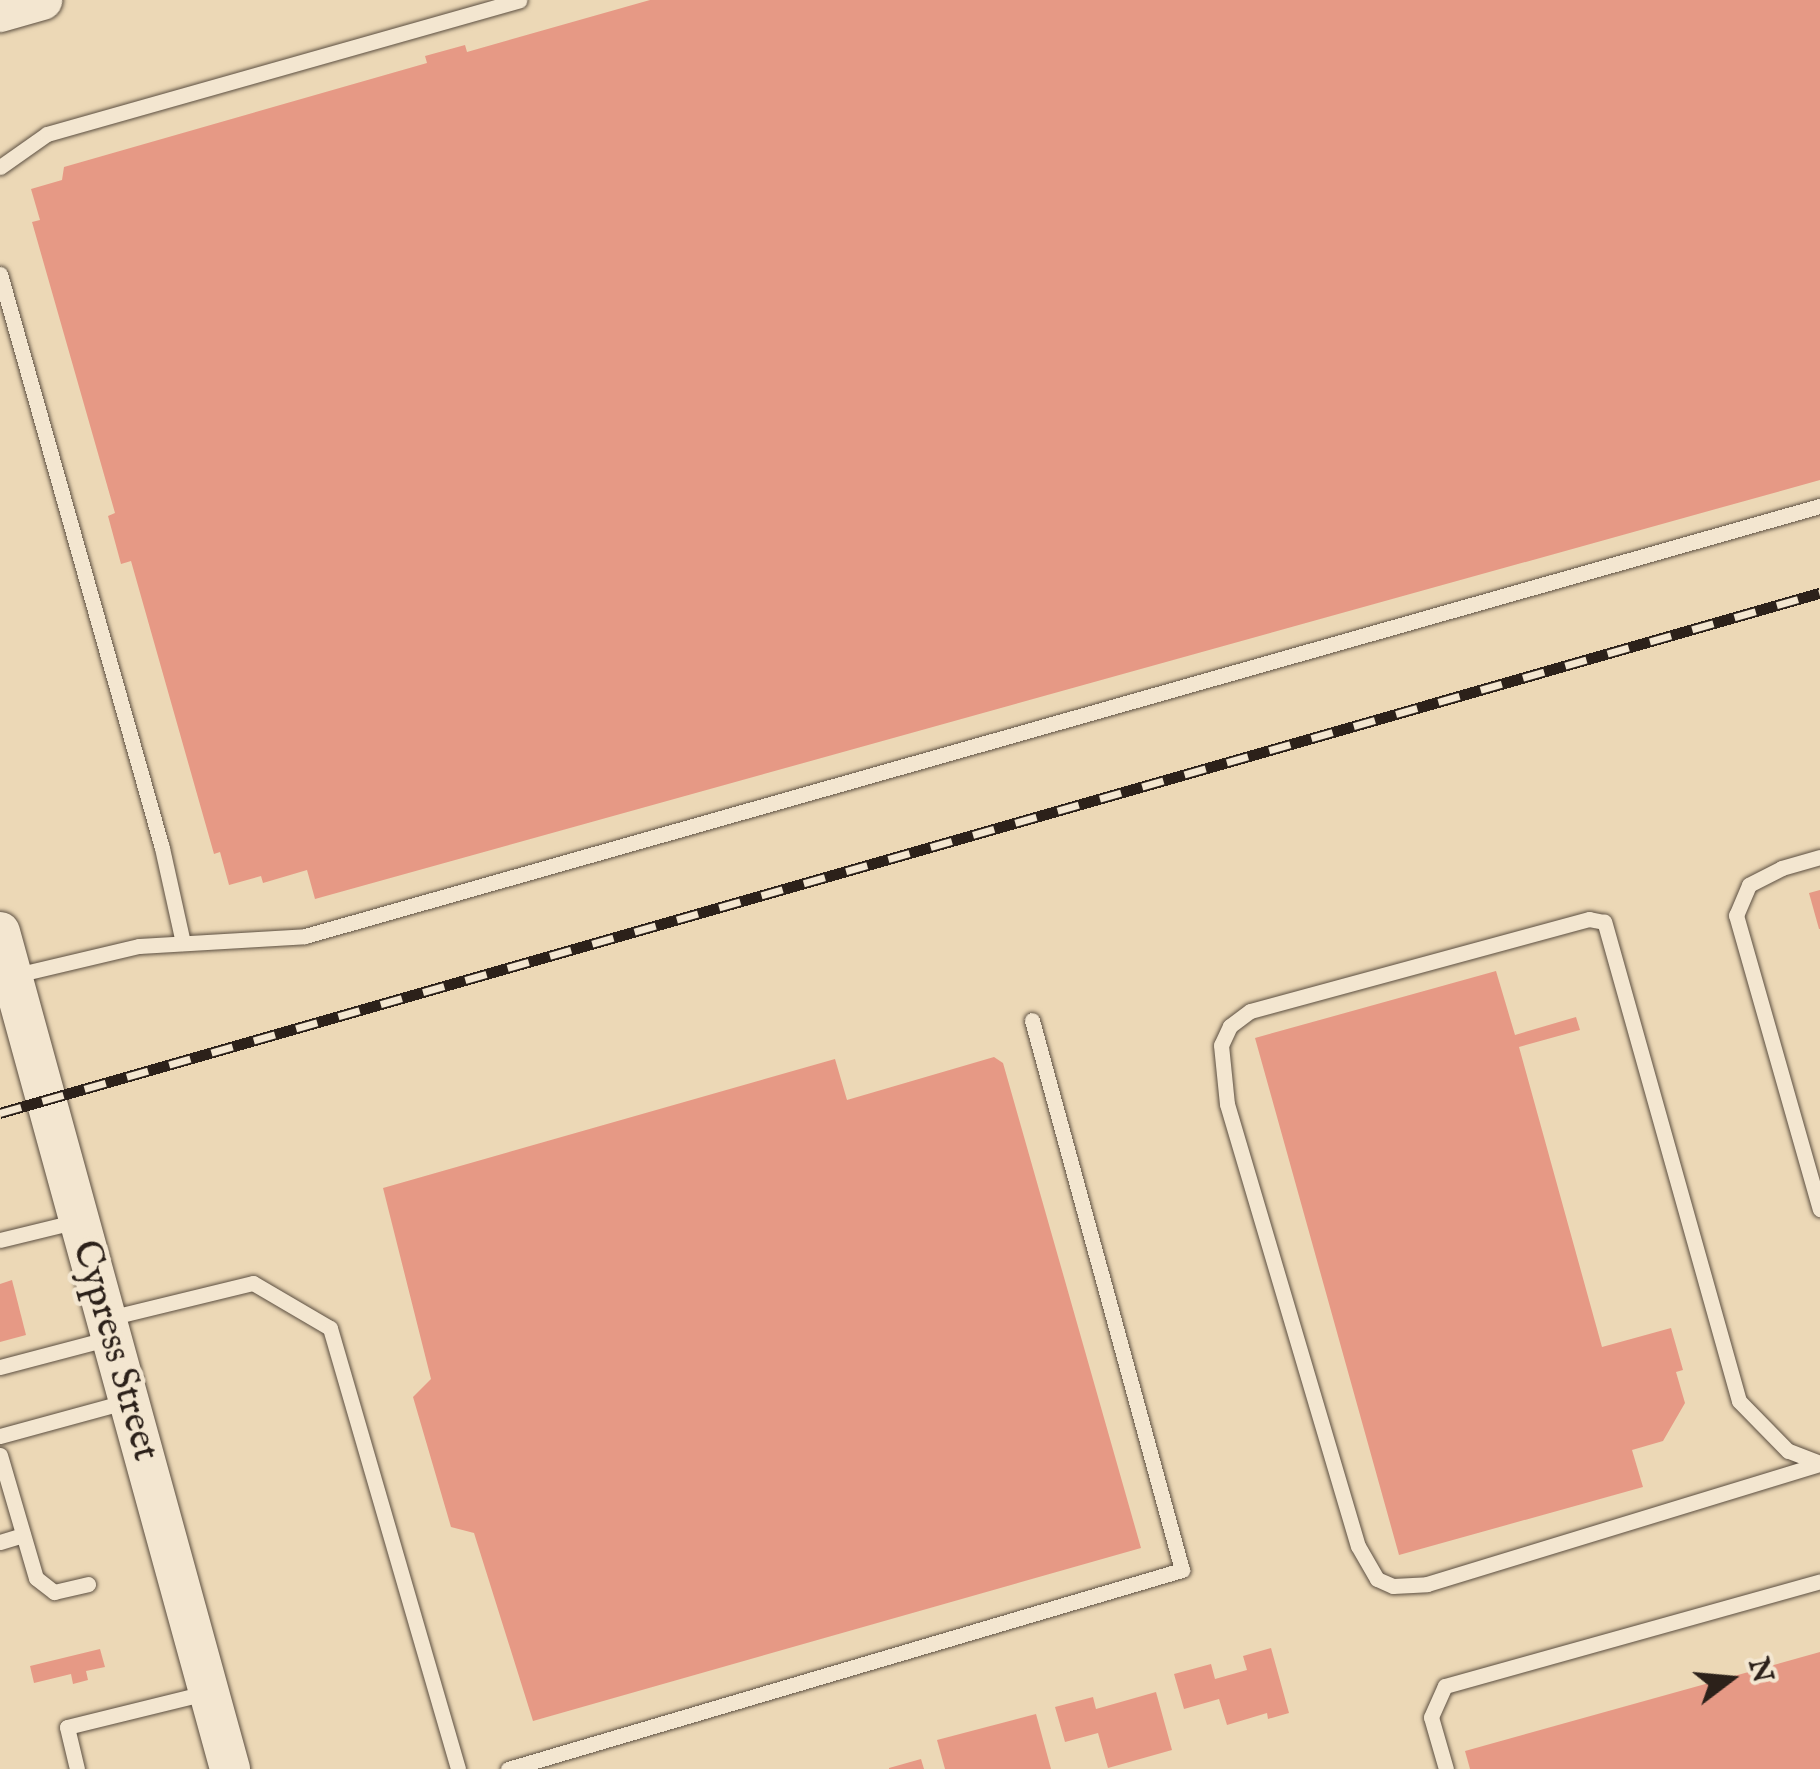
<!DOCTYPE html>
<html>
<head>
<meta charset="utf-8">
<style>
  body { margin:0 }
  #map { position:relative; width:1820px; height:1769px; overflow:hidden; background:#ecd8b6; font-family:"IM FELL English",serif }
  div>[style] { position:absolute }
  .building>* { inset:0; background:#e69985 }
  .roads { filter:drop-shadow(0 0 2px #5c4f41) drop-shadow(0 0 2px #5c4f41) }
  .lane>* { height:15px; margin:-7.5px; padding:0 7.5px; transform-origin:7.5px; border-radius:7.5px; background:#f3e6d0 }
  .secondary>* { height:40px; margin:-20px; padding:0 20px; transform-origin:20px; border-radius:20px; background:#f3e6d0 }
  .rail>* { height:11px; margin-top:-5.5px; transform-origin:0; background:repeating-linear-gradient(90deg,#f3e6d0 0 22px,#2c211a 0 44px); box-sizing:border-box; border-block:2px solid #2c211a }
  span { translate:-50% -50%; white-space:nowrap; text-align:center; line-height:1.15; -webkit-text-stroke:9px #f3e6d0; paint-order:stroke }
  .street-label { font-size:38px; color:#2c211a }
  .north { position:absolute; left:1680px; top:1629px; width:100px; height:100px; -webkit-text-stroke:8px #f3e6d0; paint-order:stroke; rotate:74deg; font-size:28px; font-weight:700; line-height:40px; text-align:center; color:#2c211a }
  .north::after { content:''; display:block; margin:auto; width:35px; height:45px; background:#2c211a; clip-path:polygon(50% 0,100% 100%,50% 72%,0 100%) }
</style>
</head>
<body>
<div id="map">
  <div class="building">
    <div style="clip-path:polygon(650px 0,1820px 0,1820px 480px,315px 899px,307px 870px,263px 883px,261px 876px,229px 885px,220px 852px,214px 854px,131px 561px,121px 564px,108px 516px,115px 513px,32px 222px,40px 220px,31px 189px,62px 180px,64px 167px,427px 63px,425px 56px,465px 45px,467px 52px)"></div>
    <div style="clip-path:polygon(1820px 890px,1820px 929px,1819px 929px,1809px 893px)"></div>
    <div style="clip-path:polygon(1496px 971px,1515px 1035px,1576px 1017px,1580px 1030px,1519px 1047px,1602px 1347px,1671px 1328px,1683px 1370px,1676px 1372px,1685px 1403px,1663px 1441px,1632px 1450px,1643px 1487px,1399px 1555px,1255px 1038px)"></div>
    <div style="clip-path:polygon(994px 1057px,1003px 1063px,1141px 1548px,533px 1721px,474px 1533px,451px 1527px,413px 1397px,431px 1379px,383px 1188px,835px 1059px,847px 1100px)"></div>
    <div style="clip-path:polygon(12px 1280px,26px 1335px,0 1342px,0 1284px)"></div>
    <div style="clip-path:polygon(1271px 1648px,1289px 1713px,1268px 1719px,1267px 1713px,1227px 1725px,1219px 1699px,1184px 1709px,1174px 1674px,1211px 1664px,1215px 1679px,1247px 1670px,1243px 1656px)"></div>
    <div style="clip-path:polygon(100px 1649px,105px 1667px,86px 1671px,88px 1680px,73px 1684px,71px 1674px,34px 1683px,30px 1666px)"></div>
    <div style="clip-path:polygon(1820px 1652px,1820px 1769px,1470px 1769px,1465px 1751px)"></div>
    <div style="clip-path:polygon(1156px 1692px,1172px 1750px,1108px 1768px,1098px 1733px,1065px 1742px,1055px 1707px,1093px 1697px,1096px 1709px)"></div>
    <div style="clip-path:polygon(1036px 1714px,1051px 1769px,945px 1769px,937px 1740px)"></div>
    <div style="clip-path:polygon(921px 1759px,924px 1769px,889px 1769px,889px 1768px)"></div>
  </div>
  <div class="roads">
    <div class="lane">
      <div style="left:0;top:167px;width:57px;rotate:-35.1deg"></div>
      <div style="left:47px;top:134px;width:491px;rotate:-15.8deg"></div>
      <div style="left:0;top:274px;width:596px;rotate:74.24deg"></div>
      <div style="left:162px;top:848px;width:97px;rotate:77.5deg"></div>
      <div style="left:1820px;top:857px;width:40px;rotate:164deg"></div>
      <div style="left:1782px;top:868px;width:37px;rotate:153deg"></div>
      <div style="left:1749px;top:885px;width:33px;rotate:113deg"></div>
      <div style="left:1736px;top:915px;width:306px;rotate:74.1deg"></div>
      <div style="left:16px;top:975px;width:126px;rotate:-13.3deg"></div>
      <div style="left:139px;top:946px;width:166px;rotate:-3.4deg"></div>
      <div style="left:305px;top:936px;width:1575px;rotate:-15.85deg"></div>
      <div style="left:0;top:1240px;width:80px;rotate:-13.7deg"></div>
      <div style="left:109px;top:1318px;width:148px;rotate:-13.7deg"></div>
      <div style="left:253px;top:1283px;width:89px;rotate:30.3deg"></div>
      <div style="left:330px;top:1328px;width:459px;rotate:73.8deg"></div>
      <div style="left:0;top:1367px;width:114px;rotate:-14.8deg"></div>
      <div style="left:0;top:1436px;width:133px;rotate:-15.3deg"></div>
      <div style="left:0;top:1455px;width:128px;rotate:73.7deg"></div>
      <div style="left:36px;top:1578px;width:23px;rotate:38deg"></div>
      <div style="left:54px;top:1592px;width:35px;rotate:-13deg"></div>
      <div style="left:1820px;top:1463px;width:34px;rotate:-159deg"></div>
      <div style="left:1788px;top:1451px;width:70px;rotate:-134.4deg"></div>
      <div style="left:1739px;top:1401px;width:498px;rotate:-105.7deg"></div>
      <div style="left:1604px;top:922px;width:15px;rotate:-169deg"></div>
      <div style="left:1589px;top:919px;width:351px;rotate:164.8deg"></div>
      <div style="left:1250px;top:1011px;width:25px;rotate:143deg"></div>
      <div style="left:1230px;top:1026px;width:21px;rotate:115deg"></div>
      <div style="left:1221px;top:1045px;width:59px;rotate:84.2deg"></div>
      <div style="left:1227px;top:1104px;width:461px;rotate:73.5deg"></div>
      <div style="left:1358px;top:1546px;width:38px;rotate:60deg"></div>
      <div style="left:1377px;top:1579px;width:17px;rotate:24deg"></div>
      <div style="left:1393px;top:1586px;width:34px;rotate:-3deg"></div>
      <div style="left:1427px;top:1584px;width:411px;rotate:-17deg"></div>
      <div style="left:0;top:1542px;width:24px;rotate:-17deg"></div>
      <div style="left:77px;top:1769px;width:43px;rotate:-103.4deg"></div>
      <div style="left:67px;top:1727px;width:142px;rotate:-13.8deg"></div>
      <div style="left:508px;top:1769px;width:703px;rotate:-16.45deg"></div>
      <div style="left:1182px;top:1570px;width:570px;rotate:-105.26deg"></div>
      <div style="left:1446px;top:1769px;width:54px;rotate:-106.1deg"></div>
      <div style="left:1431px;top:1717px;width:34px;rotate:-66deg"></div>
      <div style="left:1445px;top:1686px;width:389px;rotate:-15.6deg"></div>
    </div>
    <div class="secondary">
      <div style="left:0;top:12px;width:44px;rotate:-15.9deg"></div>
      <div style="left:0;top:932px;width:868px;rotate:74.63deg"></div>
    </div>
  </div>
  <div class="rail">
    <div style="left:0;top:1113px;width:1893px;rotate:-15.95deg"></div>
  </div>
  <div class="street-label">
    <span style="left:114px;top:1351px;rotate:74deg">Cypress Street</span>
  </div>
  <div class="north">N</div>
</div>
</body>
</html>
